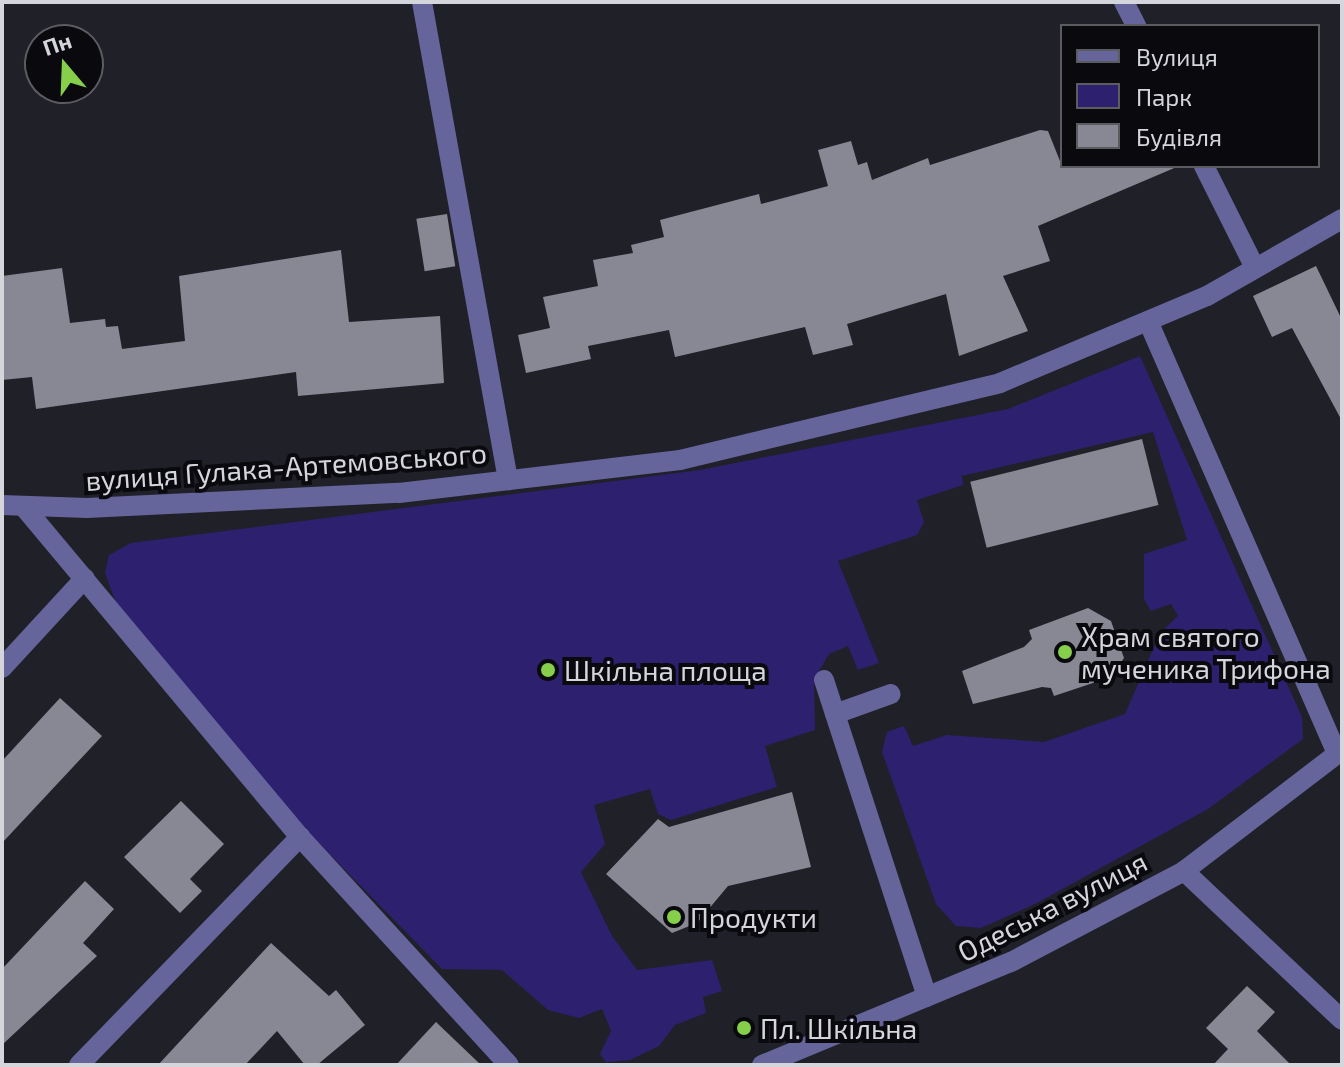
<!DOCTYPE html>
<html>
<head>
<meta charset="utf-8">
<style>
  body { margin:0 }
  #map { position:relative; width:1344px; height:1067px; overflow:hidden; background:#202029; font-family:"Exo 2",sans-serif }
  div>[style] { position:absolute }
  .green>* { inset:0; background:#2d206e }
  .building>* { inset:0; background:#878893; transform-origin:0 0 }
  .minor>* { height:20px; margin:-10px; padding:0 10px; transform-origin:10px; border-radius:10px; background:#65649b }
  .dots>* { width:22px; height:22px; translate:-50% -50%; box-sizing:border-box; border:4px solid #0a0a0e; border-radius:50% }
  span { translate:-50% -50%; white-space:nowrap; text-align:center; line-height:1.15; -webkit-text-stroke:8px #0a0a0e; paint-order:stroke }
  .street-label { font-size:28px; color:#d5d6dc }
  .poi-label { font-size:28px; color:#d5d6dc }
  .left { translate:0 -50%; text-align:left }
  .frame { position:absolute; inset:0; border:4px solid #d5d6dc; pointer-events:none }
  .legend { position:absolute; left:1060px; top:24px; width:260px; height:144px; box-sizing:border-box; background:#0a0a0e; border:2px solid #5b5c60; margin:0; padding:10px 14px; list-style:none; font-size:24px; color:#d5d6dc }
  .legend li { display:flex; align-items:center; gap:16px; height:40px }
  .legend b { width:40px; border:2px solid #5b5c60 }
  .north { position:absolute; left:24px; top:24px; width:80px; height:80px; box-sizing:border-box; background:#0a0a0e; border:2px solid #5b5c60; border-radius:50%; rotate:341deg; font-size:22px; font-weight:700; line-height:32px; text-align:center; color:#d5d6dc }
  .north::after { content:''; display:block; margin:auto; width:28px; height:36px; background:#86cf4b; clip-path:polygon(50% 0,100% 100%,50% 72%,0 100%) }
</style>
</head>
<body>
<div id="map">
  <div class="green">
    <div style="clip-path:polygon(1140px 356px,1302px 717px,1303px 739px,1208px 809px,1037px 903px,981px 928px,956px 926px,936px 904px,882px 752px,887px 732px,904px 726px,913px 746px,947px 735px,1044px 742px,1125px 714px,1160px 633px,1178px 616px,1171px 604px,1151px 611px,1144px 599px,1144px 554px,1187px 540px,1153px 432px,962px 476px,963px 485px,917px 500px,924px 522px,917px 535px,838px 561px,879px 663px,858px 670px,848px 646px,829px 654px,814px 679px,815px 730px,765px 746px,777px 787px,671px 820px,658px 814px,650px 789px,594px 805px,605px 844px,581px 872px,612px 936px,637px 970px,712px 960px,722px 991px,703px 997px,706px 1013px,675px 1025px,659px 1046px,630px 1060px,606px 1062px,600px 1054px,611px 1031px,602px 1009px,579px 1018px,548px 1010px,502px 970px,442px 969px,307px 831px,116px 603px,105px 573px,109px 555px,131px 543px,700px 470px,1008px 409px)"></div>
  </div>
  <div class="building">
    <div style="clip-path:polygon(1040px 130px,1048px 131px,1062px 166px,1179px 166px,1038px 226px,1050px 261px,1003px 276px,1028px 331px,959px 356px,946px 294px,847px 324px,853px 345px,813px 355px,805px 327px,675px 357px,669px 330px,588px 346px,591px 359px,526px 373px,518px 335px,550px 328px,543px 297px,598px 286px,593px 260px,633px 253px,631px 245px,664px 237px,660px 220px,759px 194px,761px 204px,828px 186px,818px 150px,851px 141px,858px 165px,867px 162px,872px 180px,928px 158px,930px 165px)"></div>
    <div style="left:447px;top:214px;width:53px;height:31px;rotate:81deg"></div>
    <div style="clip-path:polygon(341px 250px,349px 322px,440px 316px,444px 383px,298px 396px,296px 372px,36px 409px,32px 377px,2px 380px,2px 276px,62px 268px,70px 323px,105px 319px,106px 327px,118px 326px,122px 349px,185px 341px,179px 276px)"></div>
    <div style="clip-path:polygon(1316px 266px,1342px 320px,1342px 421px,1292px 328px,1272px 337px,1253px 296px)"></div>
    <div style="left:1142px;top:439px;width:68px;height:177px;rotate:76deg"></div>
    <div style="clip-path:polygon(1088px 608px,1111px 621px,1124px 658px,1111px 677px,1054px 696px,1051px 688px,1042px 687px,973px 704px,962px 671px,1024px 647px,1032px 639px,1029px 630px)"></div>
    <div style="clip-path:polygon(60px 698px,102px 736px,2px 843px,2px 761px)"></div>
    <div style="clip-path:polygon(792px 792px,811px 867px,728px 886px,697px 923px,672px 933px,606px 874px,658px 819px,669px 827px)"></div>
    <div style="clip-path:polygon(181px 801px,224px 844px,190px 879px,202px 891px,180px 913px,124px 857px)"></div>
    <div style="clip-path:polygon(85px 881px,114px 909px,83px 943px,97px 956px,2px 1045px,2px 969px)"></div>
    <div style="clip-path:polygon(271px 943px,329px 996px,336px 990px,365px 1025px,317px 1065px,305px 1065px,277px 1031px,245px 1065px,158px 1065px)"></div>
    <div style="clip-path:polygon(1247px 986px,1275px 1012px,1257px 1031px,1291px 1065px,1213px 1065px,1228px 1049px,1206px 1028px)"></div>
    <div style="clip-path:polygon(436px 1022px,481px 1065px,396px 1065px)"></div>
  </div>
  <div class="minor">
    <div style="left:422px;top:2px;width:486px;rotate:79.8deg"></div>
    <div style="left:1124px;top:2px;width:27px;rotate:63deg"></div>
    <div style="left:1204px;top:166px;width:114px;rotate:63.4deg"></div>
    <div style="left:1148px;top:321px;width:472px;rotate:66.4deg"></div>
    <div style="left:2px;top:505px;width:85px;rotate:2deg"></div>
    <div style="left:87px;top:508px;width:312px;rotate:-2.8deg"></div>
    <div style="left:399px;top:493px;width:283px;rotate:-6.7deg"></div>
    <div style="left:680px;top:460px;width:329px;rotate:-13.5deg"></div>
    <div style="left:1000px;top:383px;width:225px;rotate:-22.8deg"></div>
    <div style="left:1207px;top:296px;width:155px;rotate:-29.7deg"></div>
    <div style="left:24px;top:507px;width:430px;rotate:50.1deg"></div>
    <div style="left:300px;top:837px;width:309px;rotate:47.5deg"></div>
    <div style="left:2px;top:668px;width:122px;rotate:-47.3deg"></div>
    <div style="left:824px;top:680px;width:333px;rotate:72deg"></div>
    <div style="left:835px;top:714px;width:59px;rotate:-19.7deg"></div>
    <div style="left:1184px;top:871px;width:217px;rotate:43.3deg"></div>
    <div style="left:79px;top:1065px;width:318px;rotate:-45.9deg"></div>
    <div style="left:762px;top:1065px;width:269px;rotate:-22.5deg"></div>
    <div style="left:1011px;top:962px;width:195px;rotate:-27.7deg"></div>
    <div style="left:1184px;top:871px;width:199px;rotate:-37.4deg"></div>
  </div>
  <div class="dots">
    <div style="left:1065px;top:652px;background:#86cf4b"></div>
    <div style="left:548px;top:670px;background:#86cf4b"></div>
    <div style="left:674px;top:917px;background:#86cf4b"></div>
    <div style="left:744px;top:1028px;background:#86cf4b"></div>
  </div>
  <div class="street-label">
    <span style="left:286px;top:466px;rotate:-4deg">вулиця Гулака-Артемовського</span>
    <span style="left:1052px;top:906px;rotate:-27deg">Одеська вулиця</span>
  </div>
  <div class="poi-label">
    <span class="left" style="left:1081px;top:652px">Храм святого<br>мученика Трифона</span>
    <span class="left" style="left:564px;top:670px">Шкільна площа</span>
    <span class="left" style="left:690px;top:917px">Продукти</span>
    <span class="left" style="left:760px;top:1028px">Пл. Шкільна</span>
  </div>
  <div class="frame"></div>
  <ul class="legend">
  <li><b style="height:10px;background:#65649b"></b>Вулиця</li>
  <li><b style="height:22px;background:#2d206e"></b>Парк</li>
  <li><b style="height:22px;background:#878893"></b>Будівля</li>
  </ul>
  <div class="north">Пн</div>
</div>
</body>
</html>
